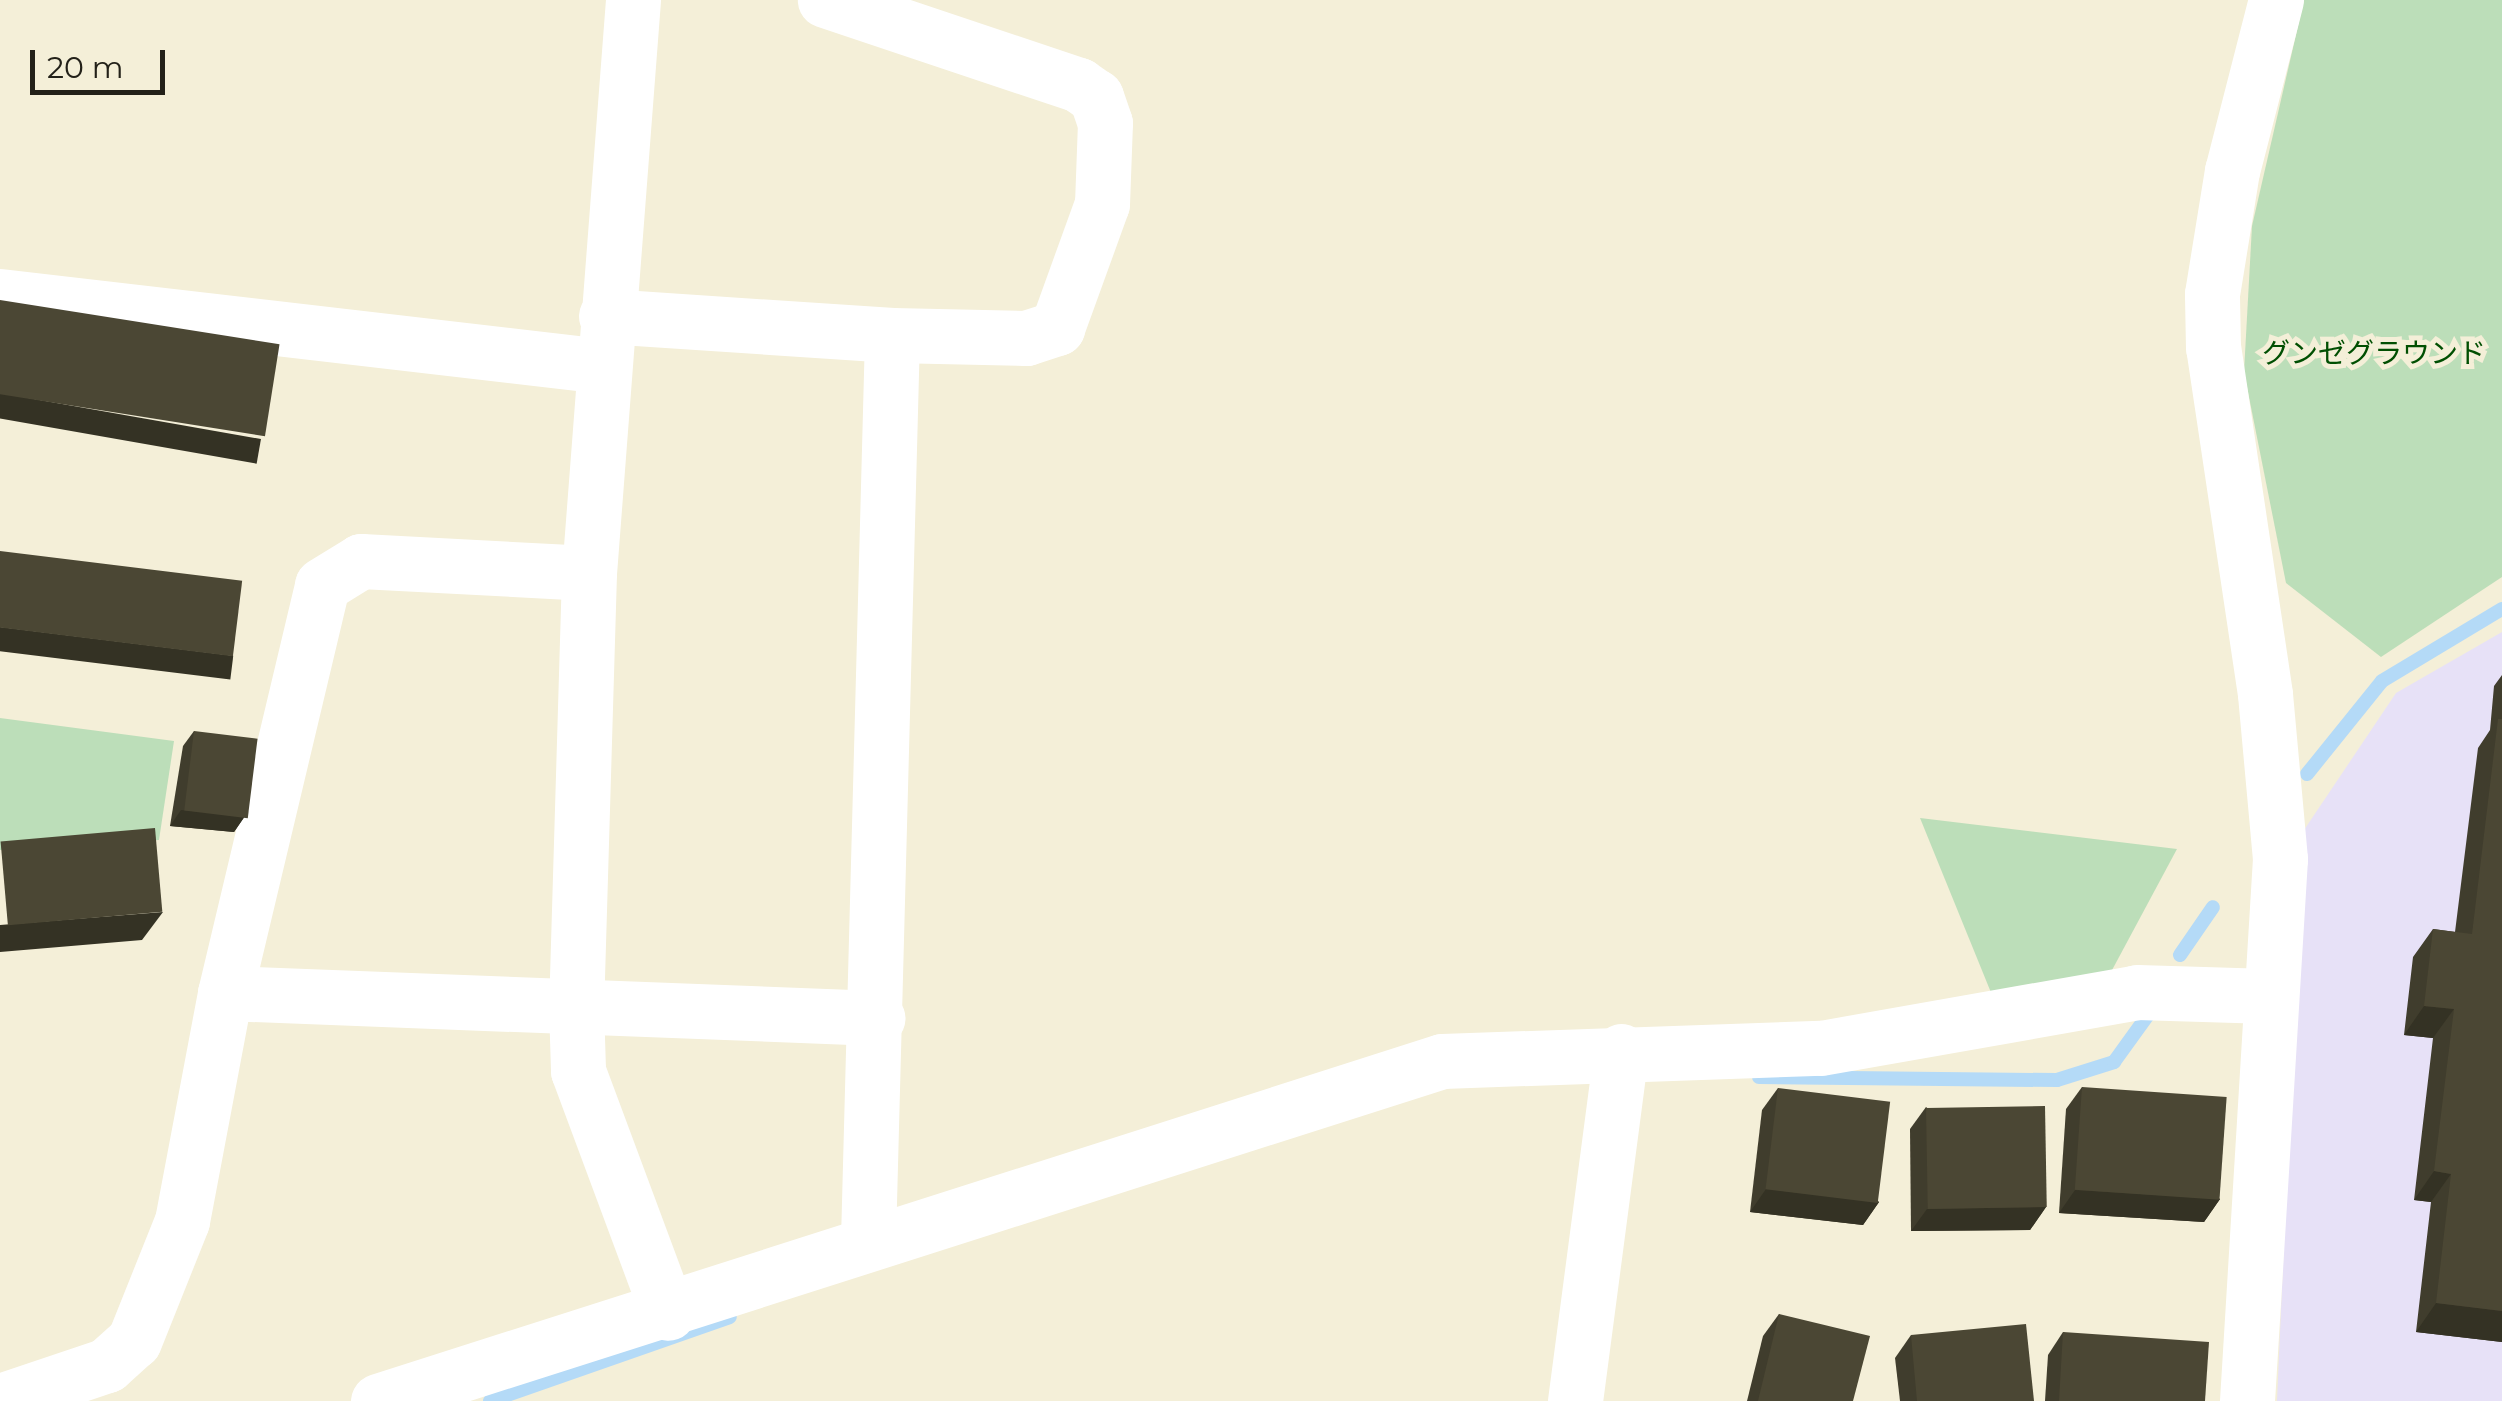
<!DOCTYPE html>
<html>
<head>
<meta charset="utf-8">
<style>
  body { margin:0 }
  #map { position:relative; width:2502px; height:1401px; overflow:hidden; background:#f4efd8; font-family:Montserrat,"Noto Sans JP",sans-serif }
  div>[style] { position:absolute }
  .industrial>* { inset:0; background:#e7e1f7 }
  .green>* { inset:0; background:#bcdeb9 }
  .stream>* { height:14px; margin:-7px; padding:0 7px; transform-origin:7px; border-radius:7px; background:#b4daf7 }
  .minor>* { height:55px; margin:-27.5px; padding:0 27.5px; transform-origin:27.5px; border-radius:27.5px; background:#fff }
  .wall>* { inset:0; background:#403d2d }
  .shaded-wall>* { inset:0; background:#343224; transform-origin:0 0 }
  .building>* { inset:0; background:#4b4734; transform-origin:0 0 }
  span { translate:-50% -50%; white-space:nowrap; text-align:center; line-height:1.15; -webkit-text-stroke:10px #f4efd8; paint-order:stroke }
  .park-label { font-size:28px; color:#014f02 }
  .scale { position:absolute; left:30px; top:50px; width:135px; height:45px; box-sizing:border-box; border:5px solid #232119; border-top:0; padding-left:12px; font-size:30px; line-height:35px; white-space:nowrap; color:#232119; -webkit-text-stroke:8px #f4efd8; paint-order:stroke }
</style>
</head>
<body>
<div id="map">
  <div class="industrial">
    <div style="clip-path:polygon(2502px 632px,2502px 1401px,2277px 1401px,2302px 833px,2396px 693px)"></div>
  </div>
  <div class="green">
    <div style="clip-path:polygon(2304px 0,2502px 0,2502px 577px,2381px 657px,2286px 583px,2244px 372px,2252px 226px)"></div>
    <div style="clip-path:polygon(0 718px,174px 741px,159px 840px,0 850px)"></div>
    <div style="clip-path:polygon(1920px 818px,2177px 849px,2111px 972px,1992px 995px)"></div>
  </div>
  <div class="stream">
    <div style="left:2307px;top:774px;width:119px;rotate:-51.1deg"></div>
    <div style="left:2382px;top:681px;width:140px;rotate:-31deg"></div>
    <div style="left:2180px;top:955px;width:58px;rotate:-55.5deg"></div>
    <div style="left:1759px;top:1077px;width:298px;rotate:0.6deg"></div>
    <div style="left:2057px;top:1080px;width:60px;rotate:-17.5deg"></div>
    <div style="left:2114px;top:1062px;width:62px;rotate:-54.2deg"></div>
    <div style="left:490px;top:1401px;width:254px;rotate:-19.3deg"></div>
  </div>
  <div class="minor">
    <div style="left:633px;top:0;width:575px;rotate:94.39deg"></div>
    <div style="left:589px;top:573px;width:433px;rotate:91.7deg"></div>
    <div style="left:576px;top:1006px;width:65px;rotate:88.2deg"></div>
    <div style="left:578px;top:1071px;width:258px;rotate:69.6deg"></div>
    <div style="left:0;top:296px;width:607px;rotate:6.62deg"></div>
    <div style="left:606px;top:316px;width:287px;rotate:3.8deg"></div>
    <div style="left:892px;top:335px;width:134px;rotate:1.3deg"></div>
    <div style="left:1026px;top:338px;width:33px;rotate:-18deg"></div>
    <div style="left:1057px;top:328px;width:132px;rotate:-70.1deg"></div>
    <div style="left:1102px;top:204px;width:81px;rotate:-87.9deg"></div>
    <div style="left:1105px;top:123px;width:28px;rotate:-109deg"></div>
    <div style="left:1096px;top:97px;width:21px;rotate:-145deg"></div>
    <div style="left:1079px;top:85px;width:268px;rotate:-161.5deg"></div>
    <div style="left:225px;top:993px;width:653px;rotate:2.19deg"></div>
    <div style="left:868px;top:1240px;width:905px;rotate:-88.48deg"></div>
    <div style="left:0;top:1401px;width:113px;rotate:-18.6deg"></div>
    <div style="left:107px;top:1365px;width:36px;rotate:-42deg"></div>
    <div style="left:134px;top:1341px;width:129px;rotate:-68.2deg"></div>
    <div style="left:182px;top:1221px;width:232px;rotate:-79.3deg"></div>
    <div style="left:225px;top:993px;width:419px;rotate:-76.6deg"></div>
    <div style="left:322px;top:585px;width:46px;rotate:-31.6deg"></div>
    <div style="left:361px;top:561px;width:228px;rotate:3deg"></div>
    <div style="left:378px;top:1401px;width:1117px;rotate:-17.72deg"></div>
    <div style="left:1442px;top:1061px;width:379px;rotate:-2deg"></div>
    <div style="left:1821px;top:1048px;width:321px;rotate:-10deg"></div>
    <div style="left:2137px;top:992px;width:132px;rotate:1.7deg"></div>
    <div style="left:1575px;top:1401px;width:353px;rotate:-82.5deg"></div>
    <div style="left:2247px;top:1401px;width:543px;rotate:-86.52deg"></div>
    <div style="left:2280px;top:859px;width:166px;rotate:-95.2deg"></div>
    <div style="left:2265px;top:694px;width:350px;rotate:-98.5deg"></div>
    <div style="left:2213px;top:348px;width:54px;rotate:-91.1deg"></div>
    <div style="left:2212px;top:294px;width:125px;rotate:-80.8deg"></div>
    <div style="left:2232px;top:171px;width:177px;rotate:-75.6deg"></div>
  </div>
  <div class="wall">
    <div style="clip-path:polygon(2502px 675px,2502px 1342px,2416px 1332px,2431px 1202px,2414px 1200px,2433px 1038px,2404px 1035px,2413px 957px,2433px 929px,2455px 932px,2478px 748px,2490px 730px,2494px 686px)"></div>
    <div style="clip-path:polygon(194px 731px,245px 816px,234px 832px,170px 826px,183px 746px)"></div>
    <div style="clip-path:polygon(2082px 1087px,2220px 1199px,2204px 1222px,2059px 1213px,2066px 1109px)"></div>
    <div style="clip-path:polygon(1778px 1088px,1879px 1202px,1863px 1225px,1750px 1212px,1762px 1110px)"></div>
    <div style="clip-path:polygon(1926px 1107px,2046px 1207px,2030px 1230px,1911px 1231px,1910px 1129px)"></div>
    <div style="clip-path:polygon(1779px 1314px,1853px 1401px,1747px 1401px,1763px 1336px)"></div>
    <div style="clip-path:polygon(2063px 1332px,2205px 1401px,2045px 1401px,2048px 1355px)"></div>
    <div style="clip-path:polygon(1911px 1335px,2034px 1401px,1900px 1401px,1895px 1358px)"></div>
  </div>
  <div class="shaded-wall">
    <div style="left:0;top:393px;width:265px;height:25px;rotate:10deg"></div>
    <div style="left:0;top:627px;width:235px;height:24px;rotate:7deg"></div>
    <div style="clip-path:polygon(181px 810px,245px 816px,234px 832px,170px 826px)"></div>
    <div style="clip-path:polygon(163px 912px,142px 940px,0 952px,0 925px)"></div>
    <div style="clip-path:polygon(2424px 1006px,2454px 1009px,2433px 1038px,2404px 1035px)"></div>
    <div style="clip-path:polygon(2434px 1171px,2451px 1174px,2431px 1202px,2414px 1200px)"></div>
    <div style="clip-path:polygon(1766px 1189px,1879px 1202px,1863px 1225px,1750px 1212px)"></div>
    <div style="clip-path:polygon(2075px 1190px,2220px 1199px,2204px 1222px,2059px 1213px)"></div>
    <div style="clip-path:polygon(2046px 1207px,2030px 1230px,1911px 1231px,1927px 1209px)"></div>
    <div style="clip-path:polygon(2436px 1303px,2502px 1311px,2502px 1342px,2416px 1332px)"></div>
  </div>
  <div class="building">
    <div style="left:0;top:300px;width:283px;height:93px;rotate:9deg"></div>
    <div style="left:0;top:551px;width:244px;height:76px;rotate:7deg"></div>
    <div style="clip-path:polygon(2498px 719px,2502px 719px,2502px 1311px,2436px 1303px,2451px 1174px,2434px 1171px,2454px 1009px,2424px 1006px,2433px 929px,2472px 934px)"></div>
    <div style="left:194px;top:731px;width:64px;height:80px;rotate:7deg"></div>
    <div style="left:155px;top:828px;width:84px;height:155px;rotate:85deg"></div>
    <div style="left:2082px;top:1087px;width:145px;height:103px;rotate:4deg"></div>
    <div style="left:1778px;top:1088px;width:113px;height:102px;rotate:7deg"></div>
    <div style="left:2045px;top:1106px;width:101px;height:119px;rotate:89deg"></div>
    <div style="clip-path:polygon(1779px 1314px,1870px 1336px,1853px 1401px,1758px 1401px)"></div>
    <div style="clip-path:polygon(2026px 1324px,2034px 1401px,1917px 1401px,1911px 1335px)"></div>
    <div style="clip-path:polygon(2063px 1332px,2209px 1342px,2205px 1401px,2059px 1401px)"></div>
  </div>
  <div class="park-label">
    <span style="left:2374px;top:353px">グンゼグラウンド</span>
  </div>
  <div class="scale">20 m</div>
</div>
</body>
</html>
